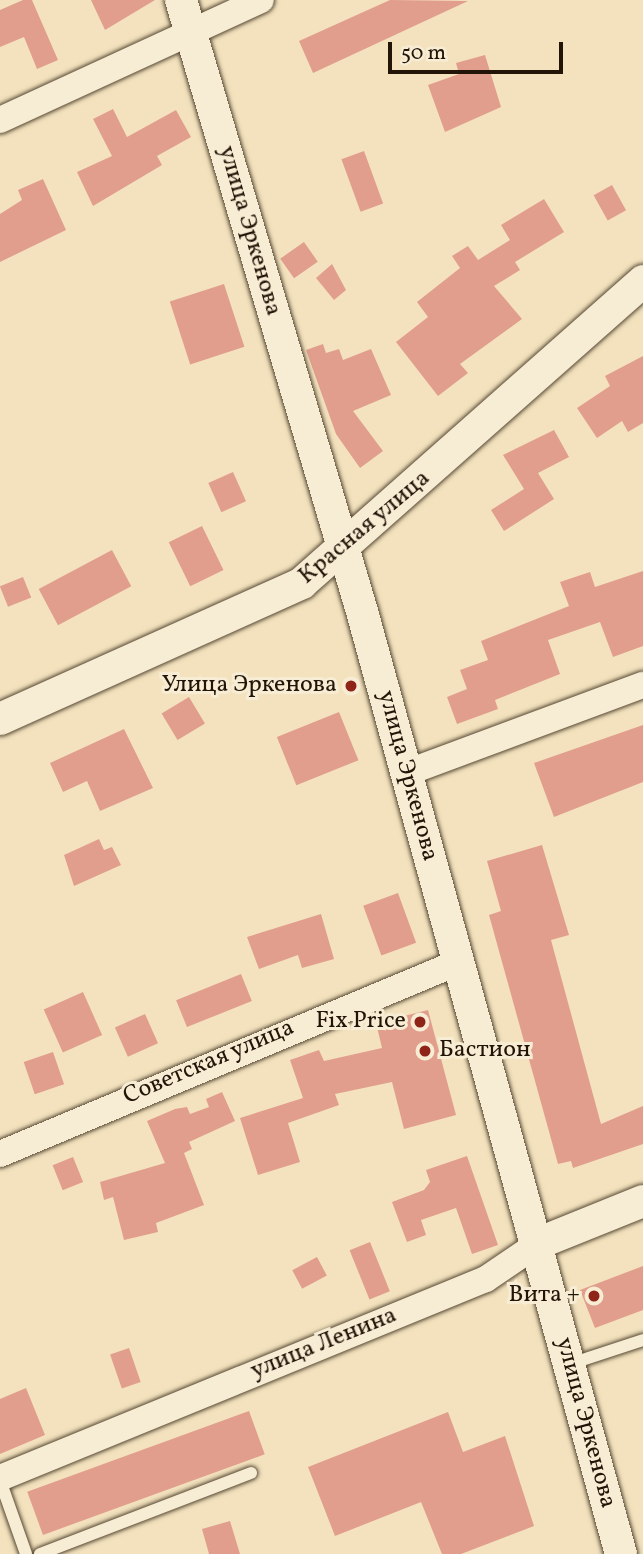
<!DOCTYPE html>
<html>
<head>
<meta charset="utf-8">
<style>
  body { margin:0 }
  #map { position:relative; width:643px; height:1554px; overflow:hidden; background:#f3e2bd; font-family:Vollkorn,serif }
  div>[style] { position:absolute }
  .building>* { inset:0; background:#e29e8d; transform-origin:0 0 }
  .roads { filter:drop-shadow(0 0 2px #564834) drop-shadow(0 0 2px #564834) }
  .service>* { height:12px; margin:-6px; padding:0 6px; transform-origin:6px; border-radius:6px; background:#f7ecd4 }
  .minor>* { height:26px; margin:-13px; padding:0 13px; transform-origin:13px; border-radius:13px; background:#f7ecd4 }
  .tertiary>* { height:32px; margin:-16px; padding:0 16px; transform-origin:16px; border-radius:16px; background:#f7ecd4 }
  .dots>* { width:19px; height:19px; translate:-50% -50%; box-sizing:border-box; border:4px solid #f7ecd4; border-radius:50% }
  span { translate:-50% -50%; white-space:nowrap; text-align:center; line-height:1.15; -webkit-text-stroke:6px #f7ecd4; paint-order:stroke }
  .street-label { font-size:24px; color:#221407 }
  .poi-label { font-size:24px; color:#221407 }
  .right { translate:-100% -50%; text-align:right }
  .left { translate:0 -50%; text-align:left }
  .scale { position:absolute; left:388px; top:42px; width:175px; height:32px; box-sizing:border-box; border:4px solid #221407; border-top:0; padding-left:9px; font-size:21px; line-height:24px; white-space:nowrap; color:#221407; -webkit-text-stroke:5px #f7ecd4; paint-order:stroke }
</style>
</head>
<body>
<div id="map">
  <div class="building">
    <div style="clip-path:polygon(23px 0,32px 0,58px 60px,37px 69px,24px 37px,0 47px,0 10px)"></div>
    <div style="clip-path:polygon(91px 0,155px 0,105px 30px)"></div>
    <div style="clip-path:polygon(390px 0,468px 1px,313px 73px,299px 41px)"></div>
    <div style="clip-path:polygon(485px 55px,501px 107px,445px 132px,428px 85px,459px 74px,456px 63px)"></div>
    <div style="clip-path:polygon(113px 109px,127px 137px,176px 110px,191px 137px,157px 156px,162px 165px,93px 206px,77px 172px,112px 156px,93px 119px)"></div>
    <div style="left:364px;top:151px;width:56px;height:24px;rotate:70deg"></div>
    <div style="clip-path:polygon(43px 179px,66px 230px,0 262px,0 214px,22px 200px,18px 190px)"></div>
    <div style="left:612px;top:185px;width:29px;height:21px;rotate:61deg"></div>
    <div style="clip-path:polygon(544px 199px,564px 232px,515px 262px,520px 270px,494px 286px,522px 319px,460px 364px,468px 373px,438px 396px,396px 342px,428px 317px,417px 302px,460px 268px,452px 256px,468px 246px,478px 260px,510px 240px,501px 225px)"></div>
    <div style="left:304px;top:242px;width:24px;height:29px;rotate:55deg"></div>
    <div style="clip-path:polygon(332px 264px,346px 290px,334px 300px,316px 278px)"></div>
    <div style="left:224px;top:284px;width:66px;height:57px;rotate:72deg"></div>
    <div style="clip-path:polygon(323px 344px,326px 353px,339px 349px,343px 360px,371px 349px,391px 395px,353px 411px,383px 451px,360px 468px,336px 434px,306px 350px)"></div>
    <div style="clip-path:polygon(643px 356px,643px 423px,628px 432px,622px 421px,597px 438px,577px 408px,610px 386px,605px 376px)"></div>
    <div style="clip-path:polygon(554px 430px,569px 457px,538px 473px,554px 499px,504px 531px,491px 510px,524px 489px,503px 455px)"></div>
    <div style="left:233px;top:472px;width:32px;height:27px;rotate:66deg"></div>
    <div style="left:202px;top:526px;width:49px;height:37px;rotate:64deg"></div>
    <div style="left:112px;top:550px;width:41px;height:83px;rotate:62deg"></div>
    <div style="clip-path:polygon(643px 571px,643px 646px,613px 657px,600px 622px,548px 640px,560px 674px,495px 700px,498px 709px,457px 724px,447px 697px,467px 689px,460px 670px,488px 660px,481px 641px,569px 606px,560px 582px,590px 572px,595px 587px)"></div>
    <div style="left:23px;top:577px;width:22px;height:25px;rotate:68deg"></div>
    <div style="left:189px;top:697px;width:31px;height:32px;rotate:59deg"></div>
    <div style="left:339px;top:712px;width:52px;height:67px;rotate:68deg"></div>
    <div style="clip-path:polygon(643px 725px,643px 782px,554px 817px,534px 763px)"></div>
    <div style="clip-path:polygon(124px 729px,153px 788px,100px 811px,87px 781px,63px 792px,50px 763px)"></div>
    <div style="clip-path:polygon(99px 839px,104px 850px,112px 847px,121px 865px,74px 886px,64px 855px)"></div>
    <div style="clip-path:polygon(542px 845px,569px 935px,551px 940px,601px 1124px,643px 1106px,643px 1144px,573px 1168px,571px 1161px,558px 1164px,489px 915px,501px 911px,487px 861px)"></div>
    <div style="left:398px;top:893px;width:53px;height:37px;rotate:70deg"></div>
    <div style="clip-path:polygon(321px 914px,334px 959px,302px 968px,298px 955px,259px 969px,247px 937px)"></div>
    <div style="left:241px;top:974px;width:29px;height:70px;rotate:68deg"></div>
    <div style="left:83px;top:992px;width:47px;height:43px;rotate:66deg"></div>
    <div style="clip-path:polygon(428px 1010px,456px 1115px,404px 1129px,392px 1082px,335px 1094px,339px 1105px,288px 1123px,300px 1162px,258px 1175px,240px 1118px,303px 1098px,290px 1060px,319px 1050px,324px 1061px,382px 1048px,376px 1023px)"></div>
    <div style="left:145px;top:1014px;width:32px;height:33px;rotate:66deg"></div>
    <div style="left:53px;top:1052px;width:34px;height:31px;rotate:71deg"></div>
    <div style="clip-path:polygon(222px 1092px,235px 1121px,189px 1142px,192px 1149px,184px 1153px,204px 1205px,156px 1223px,158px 1232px,124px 1240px,113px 1197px,104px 1200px,100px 1182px,165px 1163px,147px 1121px,175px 1109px,187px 1107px,190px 1114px,209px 1107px,206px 1099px)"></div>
    <div style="clip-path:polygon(467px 1156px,498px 1245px,472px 1254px,456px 1208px,421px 1220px,426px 1235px,407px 1242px,392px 1202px,424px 1190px,430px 1182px,426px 1170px)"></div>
    <div style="left:73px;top:1157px;width:27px;height:22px;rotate:68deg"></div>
    <div style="left:370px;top:1242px;width:53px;height:22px;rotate:68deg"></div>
    <div style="left:317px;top:1257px;width:21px;height:28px;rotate:62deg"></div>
    <div style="clip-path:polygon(643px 1266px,643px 1310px,595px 1328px,580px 1290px)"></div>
    <div style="left:129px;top:1348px;width:36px;height:20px;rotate:71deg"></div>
    <div style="clip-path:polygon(26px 1388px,45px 1435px,0 1454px,0 1399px)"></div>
    <div style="left:249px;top:1411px;width:46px;height:236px;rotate:70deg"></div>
    <div style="clip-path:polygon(448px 1412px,463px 1452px,505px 1436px,534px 1526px,461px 1554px,442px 1554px,421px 1502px,335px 1536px,308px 1467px)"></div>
    <div style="clip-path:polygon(230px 1521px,240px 1554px,209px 1554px,202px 1529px)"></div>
  </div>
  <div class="roads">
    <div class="service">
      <div style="left:570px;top:1364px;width:77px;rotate:-18.2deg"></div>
      <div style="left:0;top:1480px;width:78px;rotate:70.6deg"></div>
      <div style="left:40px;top:1554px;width:226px;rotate:-21deg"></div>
    </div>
    <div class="minor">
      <div style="left:0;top:120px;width:287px;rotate:-24.7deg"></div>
      <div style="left:406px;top:773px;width:253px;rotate:-20.4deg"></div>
      <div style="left:0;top:1154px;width:497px;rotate:-22.7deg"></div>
      <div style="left:0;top:1478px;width:525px;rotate:-22.27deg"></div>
      <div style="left:486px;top:1279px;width:64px;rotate:-34.2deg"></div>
    </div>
    <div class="tertiary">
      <div style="left:181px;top:0;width:641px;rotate:73.51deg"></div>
      <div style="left:363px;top:615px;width:974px;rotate:74.64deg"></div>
      <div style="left:0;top:719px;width:331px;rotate:-24.2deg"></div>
      <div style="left:302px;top:583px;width:456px;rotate:-41.5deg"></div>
      <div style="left:539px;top:1243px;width:112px;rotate:-22deg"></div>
    </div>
  </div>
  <div class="dots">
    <div style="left:351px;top:686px;background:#8f2418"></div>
    <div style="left:420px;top:1022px;background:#8f2418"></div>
    <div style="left:425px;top:1051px;background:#8f2418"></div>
    <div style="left:594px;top:1296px;background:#8f2418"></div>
  </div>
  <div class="street-label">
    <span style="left:249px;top:231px;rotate:74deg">улица Эркенова</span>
    <span style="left:365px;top:528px;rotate:-40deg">Красная улица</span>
    <span style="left:407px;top:776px;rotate:75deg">улица Эркенова</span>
    <span style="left:209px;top:1063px;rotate:-23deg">Советская улица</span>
    <span style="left:324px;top:1344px;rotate:-22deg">улица Ленина</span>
    <span style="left:585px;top:1423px;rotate:75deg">улица Эркенова</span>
  </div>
  <div class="poi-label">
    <span class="right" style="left:337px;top:686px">Улица Эркенова</span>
    <span class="right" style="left:406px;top:1022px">Fix Price</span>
    <span class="left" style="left:439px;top:1051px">Бастион</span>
    <span class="right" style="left:580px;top:1296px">Вита +</span>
  </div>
  <div class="scale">50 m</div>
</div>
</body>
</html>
